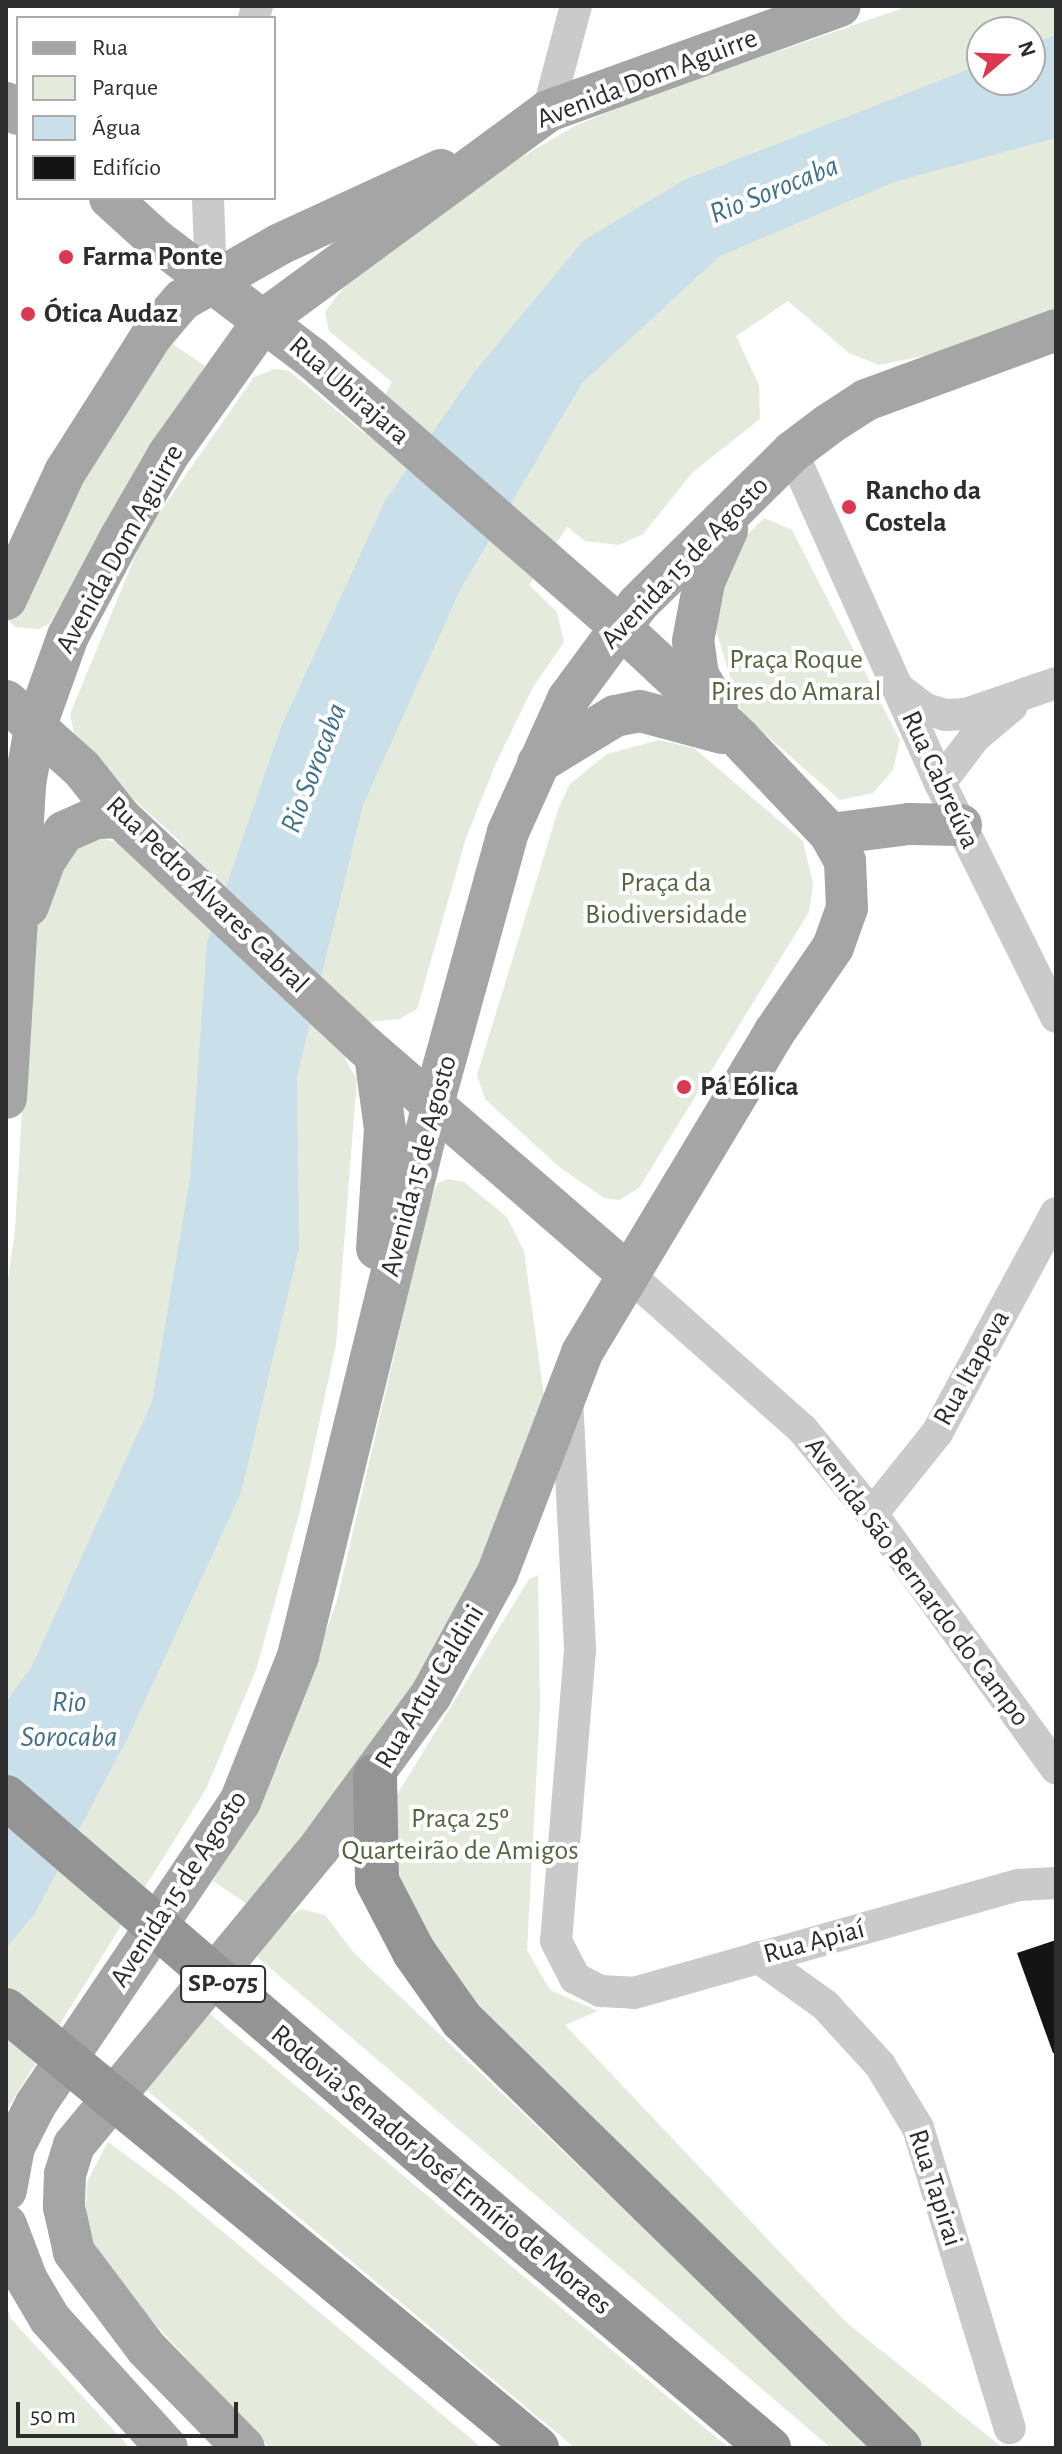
<!DOCTYPE html>
<html>
<head>
<meta charset="utf-8">
<style>
  body { margin:0 }
  #map { position:relative; width:1062px; height:2454px; overflow:hidden; background:#fff; font-family:"Alegreya Sans",sans-serif }
  div>[style] { position:absolute }
  .green>* { inset:0; background:#e4eadc }
  .water>* { inset:0; background:#c9dfe9 }
  .building>* { inset:0; background:#141414 }
  .minor>* { height:32px; margin:-16px; padding:0 16px; transform-origin:16px; border-radius:16px; background:#cacaca }
  .major>* { height:42px; margin:-21px; padding:0 21px; transform-origin:21px; border-radius:21px; background:#a5a5a5 }
  .highway>* { height:44px; margin:-22px; padding:0 22px; transform-origin:22px; border-radius:22px; background:#949494 }
  .highway-bridge>* { height:44px; margin:-22px; padding:0 22px; transform-origin:22px; border-radius:22px; background:#949494 }
  .dots>* { width:22px; height:22px; translate:-50% -50%; box-sizing:border-box; border:4px solid #fff; border-radius:50% }
  span { translate:-50% -50%; white-space:nowrap; text-align:center; line-height:1.15; -webkit-text-stroke:8px #fff; paint-order:stroke }
  .shield-label span { padding:2px 6px; background:#fff; border:2px solid; border-radius:6px; -webkit-text-stroke-width:0 }
  .shield-label { font-size:26px; color:#2d2d2d; font-weight:700 }
  .street-label { font-size:28px; color:#2d2d2d }
  .poi-label { font-size:28px; color:#2d2d2d; font-weight:700 }
  .left { translate:0 -50%; text-align:left }
  .park-label { font-size:28px; color:#54663e }
  .water-label { font-size:30px; color:#40738b; font-style:italic }
  .frame { position:absolute; inset:0; border:8px solid #2d2d2d; pointer-events:none }
  .legend { position:absolute; left:16px; top:16px; width:260px; height:184px; box-sizing:border-box; background:#fff; border:2px solid #ababab; margin:0; padding:10px 14px; list-style:none; font-size:24px; color:#2d2d2d }
  .legend li { display:flex; align-items:center; gap:16px; height:40px }
  .legend b { width:40px; border:2px solid #ababab }
  .north { position:absolute; left:966px; top:16px; width:80px; height:80px; box-sizing:border-box; background:#fff; border:2px solid #ababab; border-radius:50%; rotate:71deg; font-size:22px; font-weight:700; line-height:32px; text-align:center; color:#2d2d2d }
  .north::after { content:''; display:block; margin:auto; width:28px; height:36px; background:#db3951; clip-path:polygon(50% 0,100% 100%,50% 72%,0 100%) }
  .scale { position:absolute; left:16px; top:2402px; width:222px; height:36px; box-sizing:border-box; border:4px solid #2d2d2d; border-top:0; padding-left:10px; font-size:24px; line-height:28px; white-space:nowrap; color:#2d2d2d; -webkit-text-stroke:6px #fff; paint-order:stroke }
</style>
</head>
<body>
<div id="map">
  <div class="green">
    <div style="clip-path:polygon(evenodd,909px 6px,1056px 6px,1056px 314px,938px 353px,879px 365px,849px 353px,788px 301px,736px 336px,759px 385px,760px 419px,693px 472px,643px 534px,619px 545px,585px 541px,567px 527px,529px 585px,557px 612px,564px 642px,533px 687px,496px 763px,466px 838px,417px 1009px,399px 1019px,367px 1022px,358px 1013px,345px 1059px,357px 1079px,336px 1345px,300px 1511px,256px 1670px,206px 1789px,6px 2111px,6px 1293px,15px 1230px,30px 973px,43px 890px,88px 835px,120px 843px,175px 895px,183px 844px,77px 748px,70px 714px,144px 535px,254px 377px,275px 369px,289px 371px,365px 434px,392px 382px,329px 331px,325px 312px,346px 284px,501px 169px,575px 126px,637px 100px,909px 6px,982px 32px,1030px 32px,1030px 80px,982px 80px,982px 32px)"></div>
    <div style="clip-path:polygon(164px 338px,205px 366px,49px 624px,39px 629px,15px 627px,8px 620px,33px 568px)"></div>
    <div style="clip-path:polygon(764px 518px,792px 530px,900px 740px,893px 770px,873px 793px,840px 800px,741px 713px,716px 630px,718px 579px,739px 543px)"></div>
    <div style="clip-path:polygon(659px 740px,694px 748px,803px 841px,813px 884px,809px 912px,639px 1188px,619px 1200px,604px 1198px,558px 1166px,485px 1099px,477px 1075px,559px 807px,570px 784px,607px 754px)"></div>
    <div style="clip-path:polygon(448px 1179px,464px 1182px,507px 1217px,524px 1251px,544px 1396px,466px 1604px,384px 1733px,247px 1904px,213px 1881px,280px 1761px,337px 1600px,428px 1210px,437px 1183px)"></div>
    <div style="clip-path:polygon(538px 1575px,540px 1707px,527px 1950px,550px 1990px,598px 2011px,565px 2025px,847px 2323px,1003px 2448px,925px 2448px,521px 2066px,400px 1900px,393px 1801px,529px 1579px)"></div>
    <div style="clip-path:polygon(301px 1909px,325px 1915px,355px 1954px,876px 2448px,831px 2448px,255px 1955px,276px 1926px)"></div>
    <div style="clip-path:polygon(204px 2009px,729px 2448px,575px 2448px,138px 2083px)"></div>
    <div style="clip-path:polygon(108px 2142px,173px 2190px,482px 2448px,270px 2448px,114px 2280px,85px 2226px,87px 2182px)"></div>
    <div style="clip-path:polygon(6px 2305px,11px 2319px,130px 2448px,6px 2448px)"></div>
  </div>
  <div class="water">
    <div style="clip-path:polygon(1056px 35px,1056px 138px,894px 182px,720px 256px,582px 383px,460px 590px,363px 805px,297px 1076px,299px 1247px,241px 1493px,129px 1735px,34px 1915px,6px 1948px,6px 1702px,32px 1666px,152px 1402px,190px 1179px,207px 942px,281px 727px,385px 501px,476px 370px,583px 241px,684px 180px,982px 64px,982px 80px,1030px 80px,1030px 45px)"></div>
  </div>
  <div class="building">
    <div style="clip-path:polygon(1056px 1940px,1056px 2053px,1053px 2053px,1017px 1953px)"></div>
  </div>
  <div class="minor">
    <div style="left:254px;top:18px;width:12px;rotate:-76deg"></div>
    <div style="left:548px;top:111px;width:109px;rotate:-75.1deg"></div>
    <div style="left:208px;top:198px;width:82px;rotate:87.9deg"></div>
    <div style="left:792px;top:452px;width:363px;rotate:65.9deg"></div>
    <div style="left:940px;top:783px;width:261px;rotate:63.6deg"></div>
    <div style="left:897px;top:687px;width:36px;rotate:38deg"></div>
    <div style="left:925px;top:709px;width:22px;rotate:16deg"></div>
    <div style="left:946px;top:715px;width:20px;rotate:-3deg"></div>
    <div style="left:966px;top:714px;width:95px;rotate:-19deg"></div>
    <div style="left:940px;top:783px;width:58px;rotate:-52.7deg"></div>
    <div style="left:975px;top:737px;width:48px;rotate:-40deg"></div>
    <div style="left:628px;top:1274px;width:234px;rotate:41.7deg"></div>
    <div style="left:803px;top:1430px;width:109px;rotate:50.6deg"></div>
    <div style="left:872px;top:1514px;width:314px;rotate:54.1deg"></div>
    <div style="left:567px;top:1399px;width:251px;rotate:87deg"></div>
    <div style="left:580px;top:1650px;width:292px;rotate:94.7deg"></div>
    <div style="left:556px;top:1941px;width:42px;rotate:62.8deg"></div>
    <div style="left:575px;top:1978px;width:29px;rotate:27deg"></div>
    <div style="left:601px;top:1991px;width:33px;rotate:3deg"></div>
    <div style="left:634px;top:1993px;width:400px;rotate:-15.7deg"></div>
    <div style="left:1019px;top:1885px;width:37px;rotate:-3deg"></div>
    <div style="left:872px;top:1514px;width:104px;rotate:-51.3deg"></div>
    <div style="left:937px;top:1433px;width:250px;rotate:-61.6deg"></div>
    <div style="left:758px;top:1957px;width:82px;rotate:35.6deg"></div>
    <div style="left:825px;top:2005px;width:81px;rotate:47.5deg"></div>
    <div style="left:880px;top:2065px;width:74px;rotate:58.9deg"></div>
    <div style="left:918px;top:2128px;width:314px;rotate:73deg"></div>
  </div>
  <div class="major">
    <div style="left:6px;top:103px;width:16px;rotate:43deg"></div>
    <div style="left:110px;top:198px;width:61px;rotate:42.3deg"></div>
    <div style="left:155px;top:239px;width:197px;rotate:37.2deg"></div>
    <div style="left:312px;top:358px;width:406px;rotate:41.1deg"></div>
    <div style="left:618px;top:625px;width:166px;rotate:43deg"></div>
    <div style="left:739px;top:738px;width:132px;rotate:46.5deg"></div>
    <div style="left:830px;top:834px;width:31px;rotate:61deg"></div>
    <div style="left:845px;top:861px;width:47px;rotate:87.6deg"></div>
    <div style="left:847px;top:908px;width:41px;rotate:109.7deg"></div>
    <div style="left:833px;top:947px;width:104px;rotate:124.5deg"></div>
    <div style="left:774px;top:1033px;width:373px;rotate:121deg"></div>
    <div style="left:582px;top:1353px;width:237px;rotate:111deg"></div>
    <div style="left:497px;top:1574px;width:138px;rotate:118.6deg"></div>
    <div style="left:431px;top:1695px;width:190px;rotate:126.2deg"></div>
    <div style="left:319px;top:1848px;width:385px;rotate:129.5deg"></div>
    <div style="left:74px;top:2145px;width:30px;rotate:107deg"></div>
    <div style="left:65px;top:2174px;width:33px;rotate:92deg"></div>
    <div style="left:64px;top:2207px;width:46px;rotate:77.5deg"></div>
    <div style="left:74px;top:2252px;width:120px;rotate:53.1deg"></div>
    <div style="left:146px;top:2348px;width:140px;rotate:45.6deg"></div>
    <div style="left:6px;top:599px;width:140px;rotate:-65.1deg"></div>
    <div style="left:65px;top:472px;width:162px;rotate:-57.6deg"></div>
    <div style="left:152px;top:335px;width:46px;rotate:-49.4deg"></div>
    <div style="left:182px;top:300px;width:113px;rotate:-29.7deg"></div>
    <div style="left:280px;top:244px;width:177px;rotate:-24.7deg"></div>
    <div style="left:6px;top:701px;width:102px;rotate:41.8deg"></div>
    <div style="left:82px;top:769px;width:61px;rotate:51.6deg"></div>
    <div style="left:120px;top:817px;width:337px;rotate:43.1deg"></div>
    <div style="left:366px;top:1047px;width:347px;rotate:40.9deg"></div>
    <div style="left:717px;top:708px;width:38px;rotate:-120deg"></div>
    <div style="left:698px;top:675px;width:34px;rotate:-98deg"></div>
    <div style="left:693px;top:641px;width:60px;rotate:-79.4deg"></div>
    <div style="left:704px;top:582px;width:57px;rotate:-66.1deg"></div>
    <div style="left:538px;top:763px;width:90px;rotate:-31.4deg"></div>
    <div style="left:615px;top:716px;width:25px;rotate:-11deg"></div>
    <div style="left:640px;top:711px;width:85px;rotate:15deg"></div>
    <div style="left:830px;top:834px;width:80px;rotate:-7.2deg"></div>
    <div style="left:909px;top:824px;width:52px;rotate:1.1deg"></div>
    <div style="left:28px;top:906px;width:49px;rotate:-69.7deg"></div>
    <div style="left:45px;top:860px;width:34px;rotate:-56deg"></div>
    <div style="left:64px;top:832px;width:35px;rotate:-24deg"></div>
    <div style="left:96px;top:818px;width:24px;rotate:-2deg"></div>
    <div style="left:375px;top:1055px;width:75px;rotate:82.3deg"></div>
    <div style="left:385px;top:1129px;width:120px;rotate:93.8deg"></div>
    <div style="left:6px;top:1098px;width:315px;rotate:-86.5deg"></div>
    <div style="left:25px;top:784px;width:57px;rotate:-79.9deg"></div>
    <div style="left:35px;top:728px;width:98px;rotate:-70.3deg"></div>
    <div style="left:68px;top:636px;width:109px;rotate:-62deg"></div>
    <div style="left:119px;top:540px;width:98px;rotate:-60deg"></div>
    <div style="left:168px;top:455px;width:167px;rotate:-54.5deg"></div>
    <div style="left:265px;top:319px;width:351px;rotate:-36.3deg"></div>
    <div style="left:548px;top:111px;width:310px;rotate:-19.8deg"></div>
    <div style="left:6px;top:2190px;width:44px;rotate:-79.5deg"></div>
    <div style="left:14px;top:2147px;width:48px;rotate:-62.9deg"></div>
    <div style="left:36px;top:2104px;width:364px;rotate:-56deg"></div>
    <div style="left:240px;top:1802px;width:157px;rotate:-68.3deg"></div>
    <div style="left:298px;top:1656px;width:564px;rotate:-76.26deg"></div>
    <div style="left:432px;top:1108px;width:286px;rotate:-74.6deg"></div>
    <div style="left:508px;top:832px;width:146px;rotate:-65.7deg"></div>
    <div style="left:568px;top:699px;width:118px;rotate:-53.6deg"></div>
    <div style="left:638px;top:604px;width:216px;rotate:-44.6deg"></div>
    <div style="left:792px;top:452px;width:46px;rotate:-37.1deg"></div>
    <div style="left:829px;top:424px;width:44px;rotate:-33deg"></div>
    <div style="left:866px;top:400px;width:202px;rotate:-20.2deg"></div>
    <div style="left:6px;top:2225px;width:59px;rotate:69.1deg"></div>
    <div style="left:27px;top:2280px;width:45px;rotate:59.5deg"></div>
    <div style="left:50px;top:2319px;width:174px;rotate:47.8deg"></div>
  </div>
  <div class="highway">
    <div style="left:375px;top:1776px;width:105px;rotate:88.9deg"></div>
    <div style="left:377px;top:1881px;width:80px;rotate:62.5deg"></div>
    <div style="left:414px;top:1952px;width:83px;rotate:54.8deg"></div>
    <div style="left:462px;top:2020px;width:612px;rotate:44.34deg"></div>
    <div style="left:440px;top:2170px;width:431px;rotate:40.2deg"></div>
    <div style="left:337px;top:2282px;width:260px;rotate:39.7deg"></div>
  </div>
  <div class="highway-bridge">
    <div style="left:6px;top:1797px;width:572px;rotate:40.68deg"></div>
    <div style="left:6px;top:2010px;width:428px;rotate:39.4deg"></div>
  </div>
  <div class="dots">
    <div style="left:66px;top:257px;background:#db3951"></div>
    <div style="left:28px;top:314px;background:#db3951"></div>
    <div style="left:849px;top:507px;background:#db3951"></div>
    <div style="left:684px;top:1087px;background:#db3951"></div>
  </div>
  <div class="shield-label">
    <span style="left:223px;top:1984px">SP-075</span>
  </div>
  <div class="street-label">
    <span style="left:647px;top:79px;rotate:-21deg">Avenida Dom Aguirre</span>
    <span style="left:349px;top:391px;rotate:41deg">Rua Ubirajara</span>
    <span style="left:120px;top:549px;rotate:-61deg">Avenida Dom Aguirre</span>
    <span style="left:685px;top:563px;rotate:-46deg">Avenida 15 de Agosto</span>
    <span style="left:940px;top:780px;rotate:65deg">Rua Cabreúva</span>
    <span style="left:207px;top:895px;rotate:44deg">Rua Pedro Álvares Cabral</span>
    <span style="left:419px;top:1166px;rotate:-75deg">Avenida 15 de Agosto</span>
    <span style="left:972px;top:1368px;rotate:-61deg">Rua Itapeva</span>
    <span style="left:917px;top:1582px;rotate:53deg">Avenida São Bernardo do Campo</span>
    <span style="left:430px;top:1687px;rotate:-59deg">Rua Artur Caldini</span>
    <span style="left:179px;top:1889px;rotate:-57deg">Avenida 15 de Agosto</span>
    <span style="left:814px;top:1942px;rotate:-15deg">Rua Apiaí</span>
    <span style="left:441px;top:2170px;rotate:40deg">Rodovia Senador José Ermírio de Moraes</span>
    <span style="left:935px;top:2188px;rotate:72deg">Rua Tapirai</span>
  </div>
  <div class="poi-label">
    <span class="left" style="left:82px;top:257px">Farma Ponte</span>
    <span class="left" style="left:44px;top:314px">Ótica Audaz</span>
    <span class="left" style="left:865px;top:507px">Rancho da<br>Costela</span>
    <span class="left" style="left:700px;top:1087px">Pá Eólica</span>
  </div>
  <div class="park-label">
    <span style="left:796px;top:676px">Praça Roque<br>Pires do Amaral</span>
    <span style="left:666px;top:899px">Praça da<br>Biodiversidade</span>
    <span style="left:460px;top:1835px">Praça 25º<br>Quarteirão de Amigos</span>
  </div>
  <div class="water-label">
    <span style="left:774px;top:190px;rotate:-22deg">Rio Sorocaba</span>
    <span style="left:314px;top:768px;rotate:-69deg">Rio Sorocaba</span>
    <span style="left:69px;top:1719px">Rio<br>Sorocaba</span>
  </div>
  <div class="frame"></div>
  <ul class="legend">
  <li><b style="height:10px;background:#a5a5a5"></b>Rua</li>
  <li><b style="height:22px;background:#e4eadc"></b>Parque</li>
  <li><b style="height:22px;background:#c9dfe9"></b>Água</li>
  <li><b style="height:22px;background:#141414"></b>Edifício</li>
  </ul>
  <div class="north">N</div>
  <div class="scale">50 m</div>
</div>
</body>
</html>
